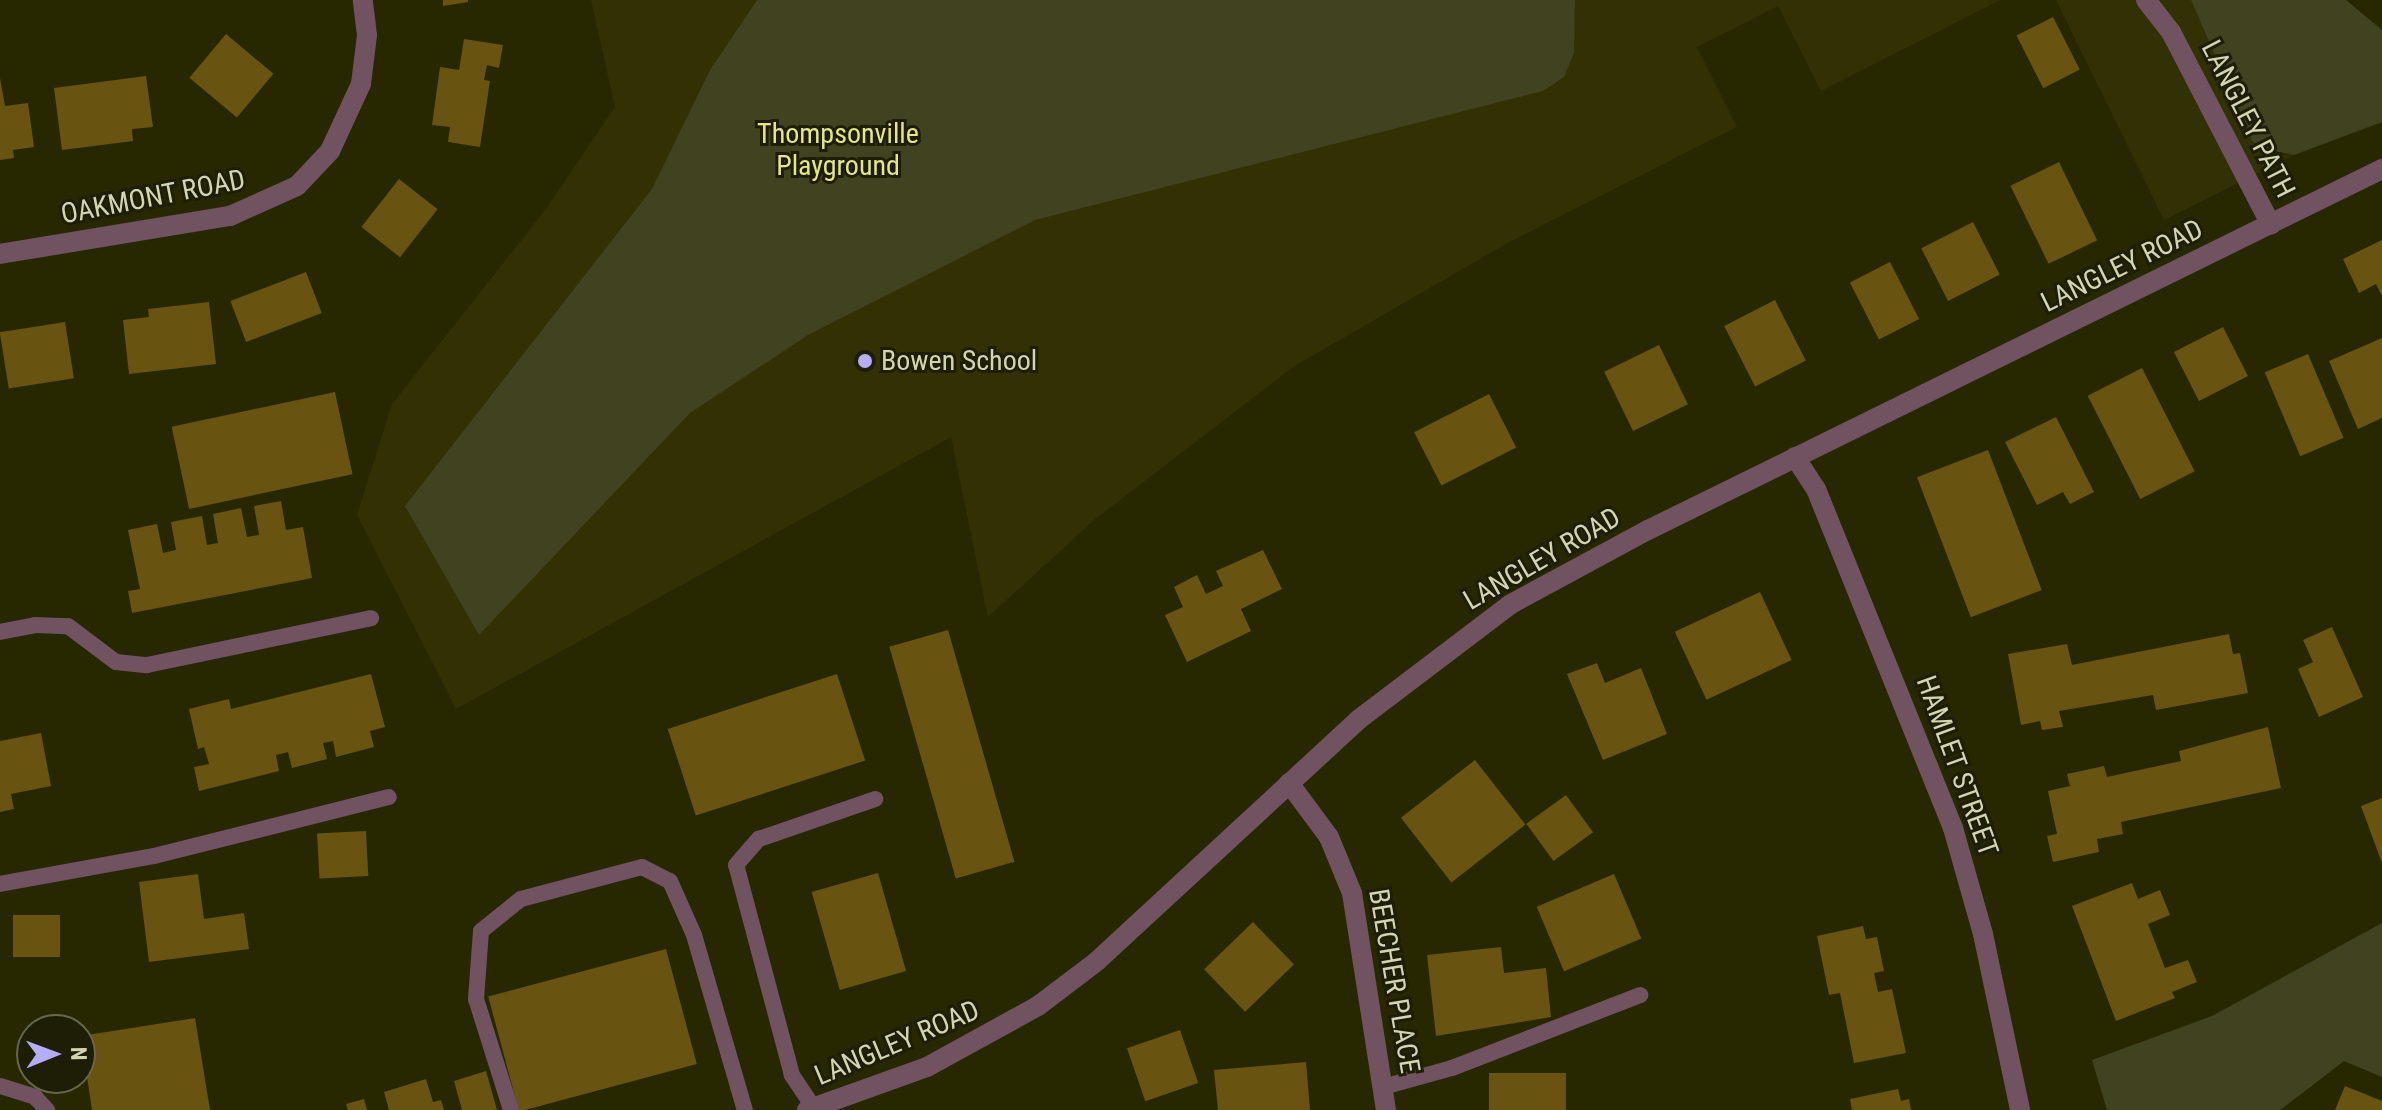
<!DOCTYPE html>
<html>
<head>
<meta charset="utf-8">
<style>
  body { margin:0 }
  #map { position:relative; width:2382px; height:1110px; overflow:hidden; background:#282800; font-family:"Roboto Condensed",sans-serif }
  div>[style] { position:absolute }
  .built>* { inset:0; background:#313104 }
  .green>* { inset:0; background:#414220 }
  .building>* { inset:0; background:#695310; transform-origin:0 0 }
  .service>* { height:16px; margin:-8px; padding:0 8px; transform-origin:8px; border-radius:8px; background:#705260 }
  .minor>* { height:20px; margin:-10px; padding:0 10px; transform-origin:10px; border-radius:10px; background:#705260 }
  .tertiary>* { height:20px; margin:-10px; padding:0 10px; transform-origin:10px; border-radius:10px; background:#705260 }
  .dots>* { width:22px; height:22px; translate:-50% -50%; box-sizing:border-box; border:4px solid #1e1e06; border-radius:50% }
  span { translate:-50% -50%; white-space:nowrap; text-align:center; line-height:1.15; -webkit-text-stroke:6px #1e1e06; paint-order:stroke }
  .street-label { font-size:28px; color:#d3d5b0 }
  .park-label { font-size:28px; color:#e3e689 }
  .poi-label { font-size:28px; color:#d3d5b0 }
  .left { translate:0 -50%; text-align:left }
  .north { position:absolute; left:16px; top:1014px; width:80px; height:80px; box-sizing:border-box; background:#1e1e06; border:2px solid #66674a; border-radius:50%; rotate:89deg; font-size:22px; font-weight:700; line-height:32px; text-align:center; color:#d3d5b0 }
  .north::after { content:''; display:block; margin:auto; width:28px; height:36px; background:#b6acf8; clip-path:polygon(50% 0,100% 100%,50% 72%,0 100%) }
</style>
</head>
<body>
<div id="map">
  <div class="built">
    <div style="clip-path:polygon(591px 0,2000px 0,1821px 91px,1778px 6px,1697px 47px,1737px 127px,1511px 241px,1293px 367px,1094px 520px,988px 617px,951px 437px,456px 709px,357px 515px,392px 404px,546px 209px,615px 107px)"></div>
    <div style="clip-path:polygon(2056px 0,2191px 0,2252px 141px,2274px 155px,2294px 155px,2164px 220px)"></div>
  </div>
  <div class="green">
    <div style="clip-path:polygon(757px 0,1575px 0,1574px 53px,1564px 77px,1543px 91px,1035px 220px,808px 335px,690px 413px,479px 635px,405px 506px,652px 189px,710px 70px)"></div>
    <div style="clip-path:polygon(2191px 0,2346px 0,2382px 30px,2382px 122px,2294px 155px,2261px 148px,2252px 141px)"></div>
    <div style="clip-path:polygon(2382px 923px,2382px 1077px,2344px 1061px,2280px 1110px,2107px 1110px,2092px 1060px,2212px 1016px)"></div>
  </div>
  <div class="building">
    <div style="clip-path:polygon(443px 0,468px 0,468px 2px,443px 6px)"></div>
    <div style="left:2053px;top:17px;width:59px;height:41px;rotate:63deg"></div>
    <div style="left:226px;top:34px;width:62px;height:57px;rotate:40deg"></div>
    <div style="clip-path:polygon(464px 39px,503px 45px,499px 68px,487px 65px,484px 80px,490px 81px,480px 147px,448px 142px,450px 127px,432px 125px,440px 67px,459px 70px)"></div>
    <div style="clip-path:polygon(146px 76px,153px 127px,132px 129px,133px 141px,62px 150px,54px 88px)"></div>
    <div style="clip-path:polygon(0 78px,5px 106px,28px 103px,34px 147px,13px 150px,14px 158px,0 160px)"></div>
    <div style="left:2059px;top:162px;width:87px;height:54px;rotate:64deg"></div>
    <div style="left:399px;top:179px;width:49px;height:61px;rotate:38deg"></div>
    <div style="left:1973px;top:222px;width:59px;height:58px;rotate:63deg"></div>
    <div style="clip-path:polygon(2382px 240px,2382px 296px,2376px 284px,2359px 293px,2343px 259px)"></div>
    <div style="left:1890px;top:262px;width:64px;height:45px;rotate:63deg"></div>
    <div style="left:306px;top:272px;width:44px;height:81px;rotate:69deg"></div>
    <div style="left:1775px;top:300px;width:68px;height:57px;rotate:63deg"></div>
    <div style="clip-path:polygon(209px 302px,216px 364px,129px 374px,123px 320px,149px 317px,148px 309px)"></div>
    <div style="left:65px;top:322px;width:57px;height:66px;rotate:81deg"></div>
    <div style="left:2223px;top:327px;width:55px;height:55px;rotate:63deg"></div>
    <div style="clip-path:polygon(2382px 338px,2382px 418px,2358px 429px,2329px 361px)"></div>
    <div style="left:1659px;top:345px;width:66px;height:61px;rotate:64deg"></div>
    <div style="left:2308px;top:354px;width:91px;height:47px;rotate:67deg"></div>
    <div style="left:2142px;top:368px;width:116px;height:61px;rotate:63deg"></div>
    <div style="left:335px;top:392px;width:84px;height:167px;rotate:78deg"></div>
    <div style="left:1489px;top:394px;width:60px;height:84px;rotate:63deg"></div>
    <div style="clip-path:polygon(2056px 417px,2094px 492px,2070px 504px,2063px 492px,2037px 505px,2005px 442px)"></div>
    <div style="left:1988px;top:450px;width:150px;height:76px;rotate:69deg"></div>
    <div style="clip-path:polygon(281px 501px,286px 530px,303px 527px,312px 578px,132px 613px,128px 591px,140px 589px,128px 530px,157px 524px,163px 553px,176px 550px,171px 522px,202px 516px,207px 545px,218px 543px,213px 514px,241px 508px,247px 537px,259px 535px,254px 506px)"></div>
    <div style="clip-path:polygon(1263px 550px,1282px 589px,1241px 609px,1251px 631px,1187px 662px,1165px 615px,1183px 607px,1174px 587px,1197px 575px,1206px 594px,1223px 586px,1216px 571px)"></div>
    <div style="left:1760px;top:592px;width:75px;height:94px;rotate:65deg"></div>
    <div style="clip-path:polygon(2332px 627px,2363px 697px,2319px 717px,2298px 669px,2313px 662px,2303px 640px)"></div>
    <div style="left:948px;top:630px;width:241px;height:61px;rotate:74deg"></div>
    <div style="clip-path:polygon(2229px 634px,2233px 654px,2240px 653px,2248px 693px,2156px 710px,2153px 695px,2059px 711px,2063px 727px,2042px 730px,2040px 721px,2021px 725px,2008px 654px,2067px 644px,2072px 665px)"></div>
    <div style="clip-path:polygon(1597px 663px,1605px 683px,1641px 668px,1667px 734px,1603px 760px,1567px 674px)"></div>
    <div style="clip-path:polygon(371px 674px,385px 727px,370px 731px,374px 747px,336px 757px,333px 741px,323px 743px,327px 759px,292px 768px,288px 752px,276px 755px,279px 771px,199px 791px,194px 767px,209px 764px,204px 747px,198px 749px,189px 709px,229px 699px,231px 709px)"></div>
    <div style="left:837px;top:674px;width:91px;height:178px;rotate:72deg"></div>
    <div style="clip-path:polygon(2268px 727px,2281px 788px,2121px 822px,2123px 834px,2097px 839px,2099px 852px,2053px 862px,2047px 836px,2057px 834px,2048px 791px,2070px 786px,2067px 774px,2104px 766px,2107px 777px,2181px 761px,2179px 751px)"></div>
    <div style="clip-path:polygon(41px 733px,51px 786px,11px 794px,14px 809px,0 812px,0 741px)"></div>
    <div style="left:1475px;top:760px;width:82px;height:94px;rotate:52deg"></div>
    <div style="left:1566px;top:795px;width:46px;height:49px;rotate:54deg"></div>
    <div style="clip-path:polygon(2382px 798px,2382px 863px,2361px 806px)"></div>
    <div style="left:366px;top:831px;width:45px;height:49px;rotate:87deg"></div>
    <div style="left:878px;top:873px;width:102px;height:69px;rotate:74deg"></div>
    <div style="clip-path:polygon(198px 874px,204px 919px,244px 913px,249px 949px,149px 962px,139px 882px)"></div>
    <div style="left:1614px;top:874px;width:70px;height:84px;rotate:67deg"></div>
    <div style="clip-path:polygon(2132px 883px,2138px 899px,2160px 890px,2170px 915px,2148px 924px,2165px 968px,2188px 960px,2197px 982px,2172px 992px,2175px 998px,2116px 1021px,2072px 906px)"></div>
    <div style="left:13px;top:915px;width:47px;height:42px"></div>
    <div style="left:1253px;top:922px;width:59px;height:68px;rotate:46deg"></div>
    <div style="clip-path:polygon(1863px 926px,1866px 939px,1877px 937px,1884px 971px,1874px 973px,1878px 992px,1892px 989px,1906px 1053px,1854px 1063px,1840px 993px,1829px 995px,1817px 936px)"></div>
    <div style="clip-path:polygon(1501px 947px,1504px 973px,1546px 968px,1551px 1017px,1436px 1036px,1427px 955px)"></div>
    <div style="left:666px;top:949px;width:119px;height:184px;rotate:75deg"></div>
    <div style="clip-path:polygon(195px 1018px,210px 1110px,92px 1110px,81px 1036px)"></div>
    <div style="left:1180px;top:1030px;width:56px;height:56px;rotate:71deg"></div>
    <div style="clip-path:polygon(1306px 1062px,1310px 1110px,1218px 1110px,1214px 1070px)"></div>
    <div style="clip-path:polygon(486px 1071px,497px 1110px,462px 1110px,454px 1081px)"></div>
    <div style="left:1566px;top:1073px;width:37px;height:77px;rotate:90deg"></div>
    <div style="clip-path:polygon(426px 1079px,433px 1102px,441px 1100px,444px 1110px,389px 1110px,384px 1092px)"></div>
    <div style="clip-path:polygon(2345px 1086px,2382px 1101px,2382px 1110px,2335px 1110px)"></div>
    <div style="clip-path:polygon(1898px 1089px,1901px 1101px,1909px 1099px,1911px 1110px,1852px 1110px,1850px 1099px)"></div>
    <div style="clip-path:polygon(364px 1099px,367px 1110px,348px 1110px,346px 1104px)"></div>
  </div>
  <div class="service">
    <div style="left:0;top:632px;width:36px;rotate:-11deg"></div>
    <div style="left:35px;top:625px;width:33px;rotate:2deg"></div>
    <div style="left:68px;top:626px;width:60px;rotate:36.9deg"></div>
    <div style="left:116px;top:662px;width:31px;rotate:6deg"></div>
    <div style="left:147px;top:665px;width:229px;rotate:-11.8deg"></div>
    <div style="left:0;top:884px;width:157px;rotate:-10.3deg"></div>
    <div style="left:154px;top:856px;width:242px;rotate:-14.1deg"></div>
    <div style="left:0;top:1086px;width:37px;rotate:17deg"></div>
    <div style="left:35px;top:1097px;width:18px;rotate:47deg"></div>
    <div style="left:1383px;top:1087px;width:72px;rotate:-15.4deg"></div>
    <div style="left:1452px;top:1068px;width:202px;rotate:-21.2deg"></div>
    <div style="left:814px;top:1108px;width:40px;rotate:-124deg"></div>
    <div style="left:792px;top:1075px;width:217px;rotate:-104.9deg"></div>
    <div style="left:736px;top:865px;width:35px;rotate:-49deg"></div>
    <div style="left:759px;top:839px;width:123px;rotate:-19deg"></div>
    <div style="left:511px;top:1110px;width:116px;rotate:-107.5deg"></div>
    <div style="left:476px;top:999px;width:68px;rotate:-85.8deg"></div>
    <div style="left:481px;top:931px;width:51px;rotate:-38.7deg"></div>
    <div style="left:521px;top:899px;width:125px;rotate:-14.8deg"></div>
    <div style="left:642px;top:867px;width:31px;rotate:27deg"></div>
    <div style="left:670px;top:881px;width:59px;rotate:66deg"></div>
    <div style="left:694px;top:935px;width:182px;rotate:73.8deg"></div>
  </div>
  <div class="minor">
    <div style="left:2146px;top:0;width:41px;rotate:52deg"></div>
    <div style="left:2171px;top:32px;width:217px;rotate:62.6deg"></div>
    <div style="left:0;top:254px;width:233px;rotate:-9.4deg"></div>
    <div style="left:230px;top:216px;width:73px;rotate:-24.1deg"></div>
    <div style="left:297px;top:186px;width:48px;rotate:-46.7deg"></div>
    <div style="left:330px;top:151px;width:74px;rotate:-65.2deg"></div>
    <div style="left:361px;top:84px;width:49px;rotate:-83deg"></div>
    <div style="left:367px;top:35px;width:35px;rotate:-97deg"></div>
    <div style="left:1795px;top:457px;width:38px;rotate:57deg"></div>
    <div style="left:1816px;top:489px;width:366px;rotate:68deg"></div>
    <div style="left:1953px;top:828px;width:110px;rotate:74.2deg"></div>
    <div style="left:1983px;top:934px;width:180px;rotate:78.1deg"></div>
    <div style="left:1289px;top:783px;width:67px;rotate:53.5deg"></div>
    <div style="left:1329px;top:837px;width:61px;rotate:67.7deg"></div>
    <div style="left:1352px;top:893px;width:220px;rotate:81.1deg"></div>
  </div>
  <div class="tertiary">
    <div style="left:807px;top:1110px;width:127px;rotate:-19.7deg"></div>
    <div style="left:927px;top:1067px;width:127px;rotate:-28.8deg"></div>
    <div style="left:1038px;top:1006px;width:73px;rotate:-37.2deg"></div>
    <div style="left:1096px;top:962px;width:357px;rotate:-42.7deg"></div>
    <div style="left:1358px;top:720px;width:192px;rotate:-37.2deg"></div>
    <div style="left:1511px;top:604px;width:156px;rotate:-28.4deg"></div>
    <div style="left:1648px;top:530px;width:818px;rotate:-26.19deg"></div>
  </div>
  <div class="dots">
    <div style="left:865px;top:361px;background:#b6acf8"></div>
  </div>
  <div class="street-label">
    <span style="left:2248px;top:119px;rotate:63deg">LANGLEY PATH</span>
    <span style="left:153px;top:197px;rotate:-11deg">OAKMONT ROAD</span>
    <span style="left:2122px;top:266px;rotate:-26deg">LANGLEY ROAD</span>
    <span style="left:1542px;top:559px;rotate:-30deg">LANGLEY ROAD</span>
    <span style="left:1957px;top:766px;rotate:70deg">HAMLET STREET</span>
    <span style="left:1394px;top:981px;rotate:80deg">BEECHER PLACE</span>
    <span style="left:897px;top:1043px;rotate:-23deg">LANGLEY ROAD</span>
  </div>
  <div class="park-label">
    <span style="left:838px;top:150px">Thompsonville<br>Playground</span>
  </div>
  <div class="poi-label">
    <span class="left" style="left:881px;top:361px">Bowen School</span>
  </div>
  <div class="north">N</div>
</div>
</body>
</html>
